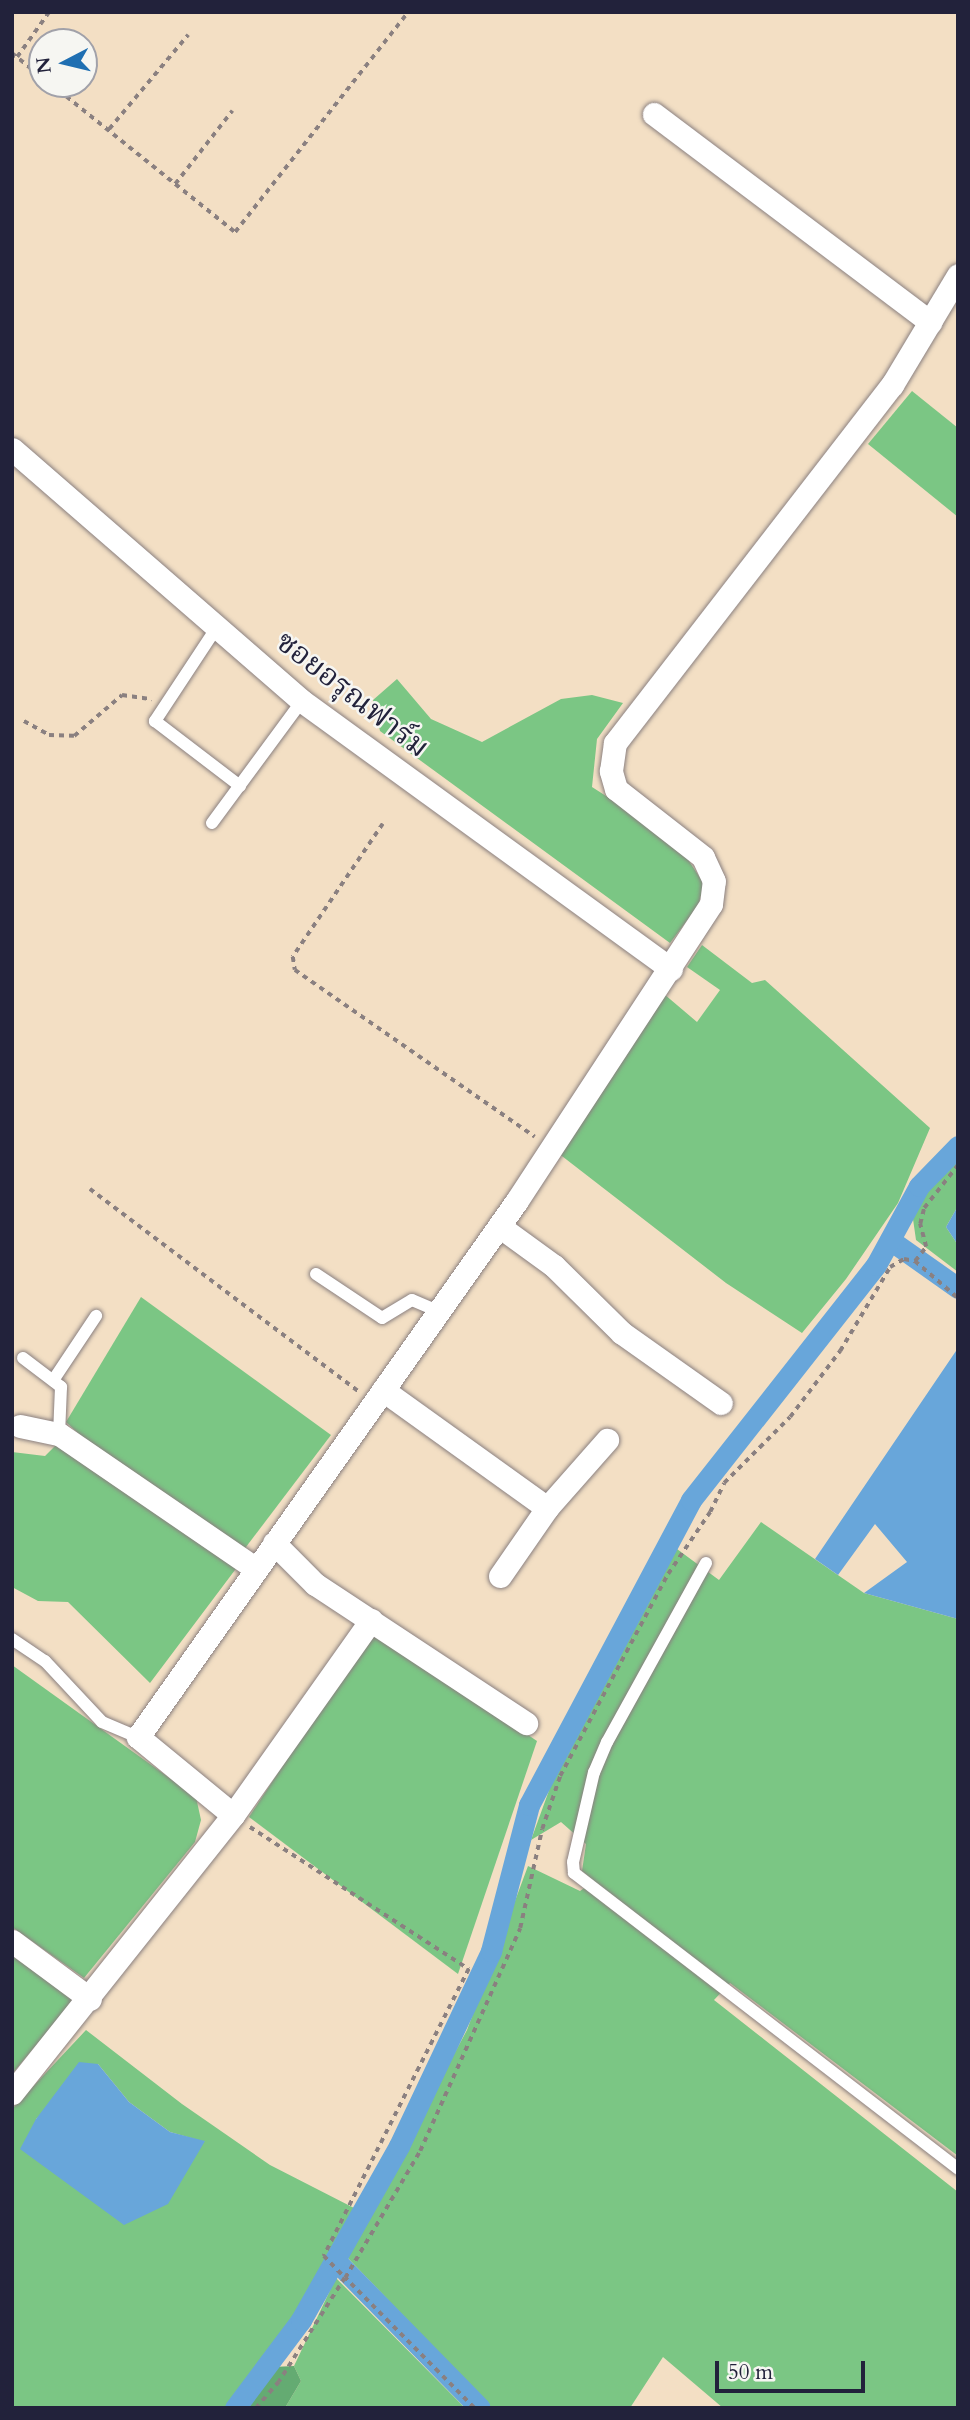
<!DOCTYPE html>
<html>
<head>
<meta charset="utf-8">
<style>
  body { margin:0 }
  #map { position:relative; width:970px; height:2420px; overflow:hidden; background:#f3dfc4; font-family:Cardo,"Noto Serif Thai",serif }
  div>[style] { position:absolute }
  .green>* { inset:0; background:#7bc684 }
  .forest>* { inset:0; background:#64ab72 }
  .water>* { inset:0; background:#68a6da }
  .canal>* { height:21px; margin:-10.5px; padding:0 10.5px; transform-origin:10.5px; border-radius:10.5px; background:#68a6da }
  .path>* { height:3.5px; margin-top:-1.75px; transform-origin:0; background:repeating-linear-gradient(90deg,#8a8080 0 5px,transparent 0 10px) }
  .roads { filter:drop-shadow(0 0 2px #8a8080) drop-shadow(0 0 2px #8a8080) }
  .service>* { height:12px; margin:-6px; padding:0 6px; transform-origin:6px; border-radius:6px; background:#fff }
  .minor>* { height:23px; margin:-11.5px; padding:0 11.5px; transform-origin:11.5px; border-radius:11.5px; background:#fff }
  span { translate:-50% -50%; white-space:nowrap; text-align:center; line-height:1.15; -webkit-text-stroke:5px #f6f6f2; paint-order:stroke }
  .street-label { font-size:30px; color:#22223b }
  .frame { position:absolute; inset:0; border:14px solid #22223b; pointer-events:none }
  .north { position:absolute; left:28px; top:28px; width:70px; height:70px; box-sizing:border-box; background:#f6f6f2; border:2px solid #a1a1a9; border-radius:50%; rotate:263deg; font-size:19px; font-weight:700; line-height:28px; text-align:center; color:#22223b }
  .north::after { content:''; display:block; margin:auto; width:24px; height:32px; background:#1f6fb2; clip-path:polygon(50% 0,100% 100%,50% 72%,0 100%) }
  .scale { position:absolute; left:715px; top:2361px; width:150px; height:32px; box-sizing:border-box; border:4px solid #22223b; border-top:0; padding-left:9px; font-size:21px; line-height:24px; white-space:nowrap; color:#22223b; -webkit-text-stroke:5px #f6f6f2; paint-order:stroke }
</style>
</head>
<body>
<div id="map">
  <div class="green">
    <div style="clip-path:polygon(912px 391px,958px 428px,958px 517px,868px 444px)"></div>
    <div style="clip-path:polygon(397px 679px,431px 719px,482px 742px,561px 699px,592px 695px,623px 703px,597px 739px,592px 787px,631px 812px,687px 858px,704px 884px,698px 906px,670px 943px,380px 731px,373px 700px)"></div>
    <div style="clip-path:polygon(702px 945px,752px 983px,765px 980px,930px 1128px,898px 1203px,846px 1279px,802px 1333px,726px 1283px,558px 1153px,664px 994px,697px 1022px,720px 990px,687px 967px)"></div>
    <div style="clip-path:polygon(958px 1154px,958px 1206px,946px 1227px,958px 1245px,958px 1272px,916px 1240px,913px 1219px,924px 1193px)"></div>
    <div style="clip-path:polygon(141px 1297px,331px 1435px,243px 1551px,93px 1447px,66px 1422px)"></div>
    <div style="clip-path:polygon(58px 1443px,238px 1566px,150px 1683px,68px 1602px,38px 1601px,12px 1587px,12px 1452px,45px 1456px)"></div>
    <div style="clip-path:polygon(761px 1522px,864px 1593px,958px 1619px,958px 2156px,730px 1983px,714px 2000px,958px 2192px,958px 2408px,723px 2408px,663px 2357px,630px 2408px,492px 2408px,346px 2256px,467px 2030px,528px 1866px,580px 1891px,594px 1881px,582px 1871px,586px 1844px,561px 1822px,531px 1840px,555px 1774px,677px 1549px,719px 1580px)"></div>
    <div style="clip-path:polygon(372px 1630px,537px 1741px,458px 1974px,249px 1817px)"></div>
    <div style="clip-path:polygon(12px 1665px,196px 1797px,201px 1820px,195px 1842px,84px 1978px,12px 1927px)"></div>
    <div style="clip-path:polygon(12px 1956px,75px 1999px,12px 2074px)"></div>
    <div style="clip-path:polygon(evenodd,86px 2030px,182px 2104px,270px 2165px,356px 2209px,273px 2367px,243px 2408px,12px 2408px,12px 2109px,86px 2030px,98px 2064px,129px 2102px,170px 2132px,205px 2142px,36px 2119px,98px 2064px)"></div>
    <div style="clip-path:polygon(336px 2278px,465px 2408px,285px 2408px,301px 2381px,294px 2366px)"></div>
  </div>
  <div class="forest">
    <div style="clip-path:polygon(294px 2366px,301px 2381px,285px 2408px,243px 2408px,273px 2367px)"></div>
  </div>
  <div class="water">
    <div style="clip-path:polygon(958px 1206px,958px 1245px,946px 1227px)"></div>
    <div style="clip-path:polygon(958px 1348px,958px 1619px,864px 1593px,907px 1562px,875px 1524px,838px 1575px,815px 1559px)"></div>
    <div style="clip-path:polygon(79px 2062px,98px 2064px,129px 2102px,170px 2132px,205px 2141px,168px 2204px,124px 2225px,20px 2149px,36px 2119px)"></div>
  </div>
  <div class="canal">
    <div style="left:890px;top:1240px;width:83px;rotate:35.2deg"></div>
    <div style="left:335px;top:2260px;width:207px;rotate:45.6deg"></div>
    <div style="left:235px;top:2408px;width:110px;rotate:-53.1deg"></div>
    <div style="left:301px;top:2320px;width:200px;rotate:-60.6deg"></div>
    <div style="left:399px;top:2146px;width:216px;rotate:-64.7deg"></div>
    <div style="left:491px;top:1951px;width:151px;rotate:-75.4deg"></div>
    <div style="left:529px;top:1805px;width:345px;rotate:-62deg"></div>
    <div style="left:691px;top:1500px;width:299px;rotate:-51.8deg"></div>
    <div style="left:876px;top:1265px;width:90px;rotate:-61.4deg"></div>
    <div style="left:919px;top:1186px;width:56px;rotate:-45.7deg"></div>
  </div>
  <div class="path">
    <div style="left:12px;top:53px;width:38px;rotate:39deg"></div>
    <div style="left:17px;top:57px;width:55px;rotate:-54.6deg"></div>
    <div style="left:51px;top:84px;width:236px;rotate:38.8deg"></div>
    <div style="left:235px;top:232px;width:280px;rotate:-51.8deg"></div>
    <div style="left:109px;top:129px;width:123px;rotate:-50deg"></div>
    <div style="left:175px;top:184px;width:93px;rotate:-52deg"></div>
    <div style="left:24px;top:721px;width:29px;rotate:29deg"></div>
    <div style="left:49px;top:735px;width:25px;rotate:2deg"></div>
    <div style="left:74px;top:736px;width:63px;rotate:-40.5deg"></div>
    <div style="left:122px;top:695px;width:30px;rotate:8deg"></div>
    <div style="left:383px;top:824px;width:161px;rotate:124.1deg"></div>
    <div style="left:293px;top:957px;width:13px;rotate:81deg"></div>
    <div style="left:295px;top:970px;width:292px;rotate:34.8deg"></div>
    <div style="left:90px;top:1189px;width:336px;rotate:37deg"></div>
    <div style="left:915px;top:1261px;width:18px;rotate:-52deg"></div>
    <div style="left:926px;top:1247px;width:24px;rotate:-105deg"></div>
    <div style="left:920px;top:1224px;width:16px;rotate:-76deg"></div>
    <div style="left:924px;top:1208px;width:55px;rotate:-51.7deg"></div>
    <div style="left:250px;top:1827px;width:261px;rotate:33deg"></div>
    <div style="left:469px;top:1969px;width:322px;rotate:116.8deg"></div>
    <div style="left:324px;top:2256px;width:30px;rotate:46deg"></div>
    <div style="left:345px;top:2278px;width:123px;rotate:122.4deg"></div>
    <div style="left:279px;top:2382px;width:35px;rotate:131deg"></div>
    <div style="left:474px;top:2408px;width:183px;rotate:-134.8deg"></div>
    <div style="left:345px;top:2278px;width:147px;rotate:-59.4deg"></div>
    <div style="left:420px;top:2151px;width:244px;rotate:-65.8deg"></div>
    <div style="left:520px;top:1928px;width:101px;rotate:-77.5deg"></div>
    <div style="left:542px;top:1829px;width:56px;rotate:-71.2deg"></div>
    <div style="left:560px;top:1776px;width:229px;rotate:-61.9deg"></div>
    <div style="left:668px;top:1574px;width:75px;rotate:-55.9deg"></div>
    <div style="left:710px;top:1512px;width:32px;rotate:-64deg"></div>
    <div style="left:724px;top:1483px;width:93px;rotate:-45deg"></div>
    <div style="left:790px;top:1417px;width:83px;rotate:-52.9deg"></div>
    <div style="left:840px;top:1351px;width:98px;rotate:-59.2deg"></div>
    <div style="left:890px;top:1267px;width:16px;rotate:-30deg"></div>
    <div style="left:904px;top:1259px;width:11px;rotate:10deg"></div>
    <div style="left:915px;top:1261px;width:57px;rotate:40.7deg"></div>
  </div>
  <div class="roads">
    <div class="service">
      <div style="left:217px;top:627px;width:113px;rotate:123.4deg"></div>
      <div style="left:155px;top:721px;width:107px;rotate:37.4deg"></div>
      <div style="left:212px;top:823px;width:152px;rotate:-53.6deg"></div>
      <div style="left:316px;top:1274px;width:79px;rotate:33.7deg"></div>
      <div style="left:382px;top:1318px;width:35px;rotate:-31deg"></div>
      <div style="left:412px;top:1300px;width:28px;rotate:23deg"></div>
      <div style="left:23px;top:1358px;width:48px;rotate:37.3deg"></div>
      <div style="left:61px;top:1387px;width:47px;rotate:92.4deg"></div>
      <div style="left:54px;top:1379px;width:76px;rotate:-56.3deg"></div>
      <div style="left:706px;top:1563px;width:205px;rotate:118.9deg"></div>
      <div style="left:607px;top:1742px;width:33px;rotate:113deg"></div>
      <div style="left:594px;top:1772px;width:92px;rotate:103.1deg"></div>
      <div style="left:573px;top:1862px;width:11px;rotate:85deg"></div>
      <div style="left:574px;top:1873px;width:485px;rotate:37.6deg"></div>
      <div style="left:12px;top:1639px;width:40px;rotate:34deg"></div>
      <div style="left:45px;top:1661px;width:83px;rotate:46.9deg"></div>
      <div style="left:102px;top:1722px;width:39px;rotate:23deg"></div>
    </div>
    <div class="minor">
      <div style="left:654px;top:114px;width:346px;rotate:37deg"></div>
      <div style="left:12px;top:449px;width:384px;rotate:41deg"></div>
      <div style="left:302px;top:701px;width:456px;rotate:36deg"></div>
      <div style="left:499px;top:1226px;width:68px;rotate:36deg"></div>
      <div style="left:554px;top:1266px;width:95px;rotate:44.6deg"></div>
      <div style="left:622px;top:1333px;width:121px;rotate:35.3deg"></div>
      <div style="left:383px;top:1390px;width:202px;rotate:35.7deg"></div>
      <div style="left:20px;top:1426px;width:40px;rotate:12deg"></div>
      <div style="left:59px;top:1434px;width:239px;rotate:34.4deg"></div>
      <div style="left:274px;top:1543px;width:58px;rotate:45deg"></div>
      <div style="left:315px;top:1584px;width:253px;rotate:33.4deg"></div>
      <div style="left:500px;top:1576px;width:83px;rotate:-55.3deg"></div>
      <div style="left:547px;top:1508px;width:91px;rotate:-48.6deg"></div>
      <div style="left:233px;top:1815px;width:239px;rotate:-54.7deg"></div>
      <div style="left:12px;top:1941px;width:97px;rotate:36.6deg"></div>
      <div style="left:12px;top:2093px;width:355px;rotate:-51.5deg"></div>
      <div style="left:233px;top:1815px;width:123px;rotate:-140.6deg"></div>
      <div style="left:138px;top:1737px;width:655px;rotate:-54.76deg"></div>
      <div style="left:516px;top:1202px;width:356px;rotate:-56.8deg"></div>
      <div style="left:711px;top:904px;width:23px;rotate:-83deg"></div>
      <div style="left:714px;top:881px;width:26px;rotate:-115deg"></div>
      <div style="left:703px;top:857px;width:110px;rotate:-142deg"></div>
      <div style="left:616px;top:789px;width:19px;rotate:-106deg"></div>
      <div style="left:611px;top:771px;width:28px;rotate:-82deg"></div>
      <div style="left:615px;top:743px;width:453px;rotate:-52.3deg"></div>
      <div style="left:892px;top:385px;width:128px;rotate:-59deg"></div>
    </div>
  </div>
  <div class="street-label">
    <span style="left:352px;top:695px;rotate:38deg">ซอยอรุณฟาร์ม</span>
  </div>
  <div class="frame"></div>
  <div class="north">N</div>
  <div class="scale">50 m</div>
</div>
</body>
</html>
